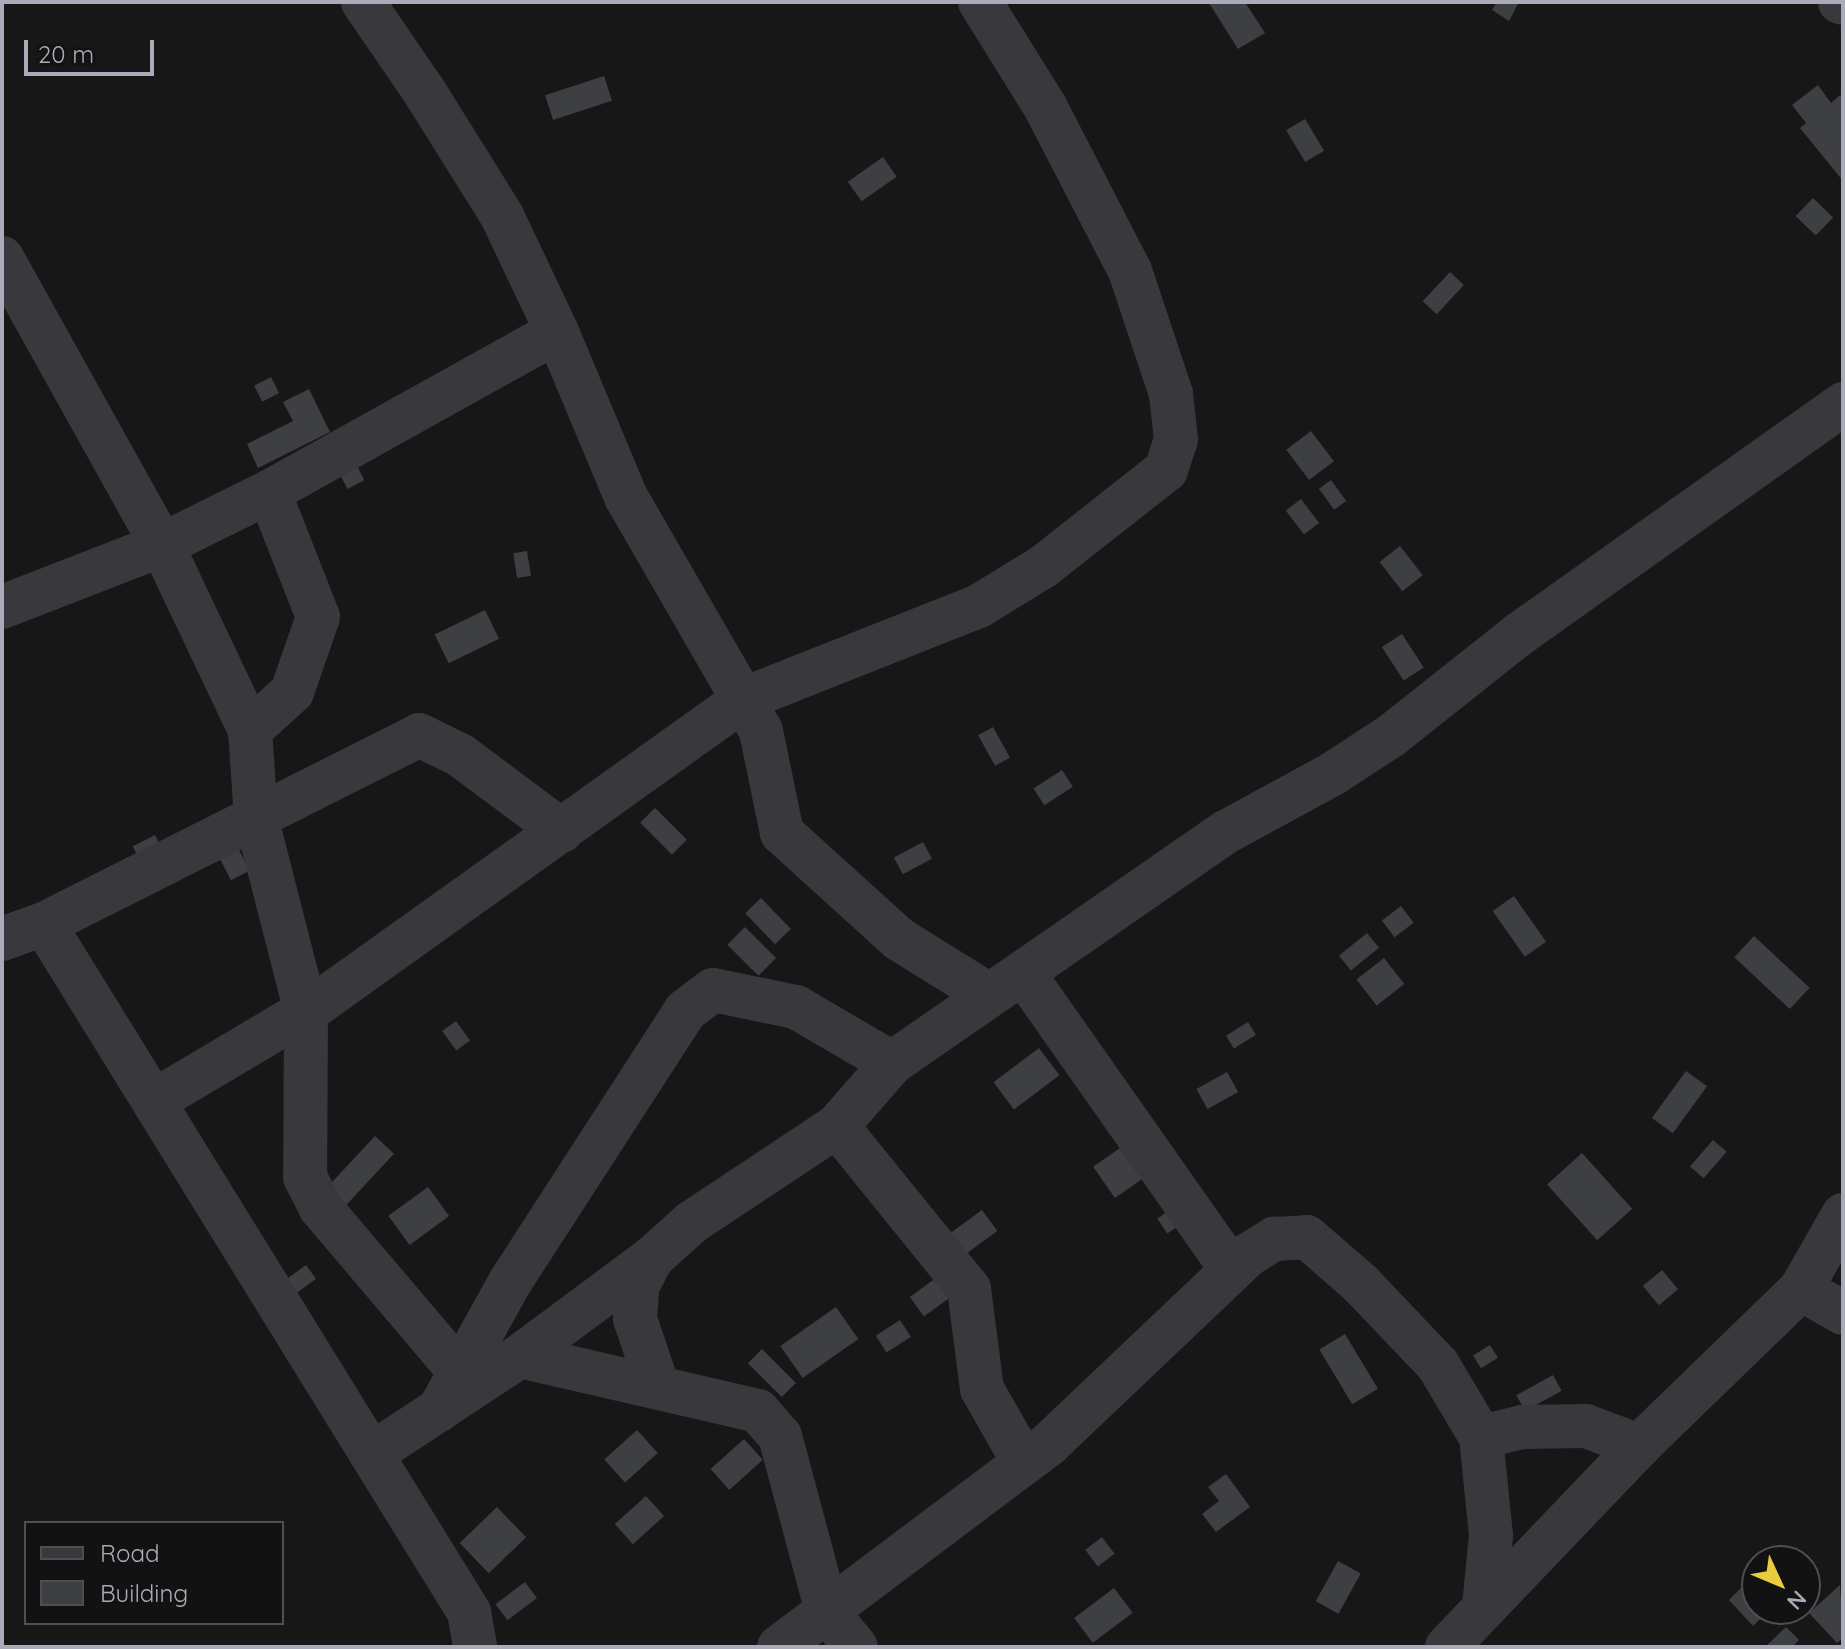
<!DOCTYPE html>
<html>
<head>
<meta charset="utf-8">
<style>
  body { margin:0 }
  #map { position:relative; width:1845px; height:1649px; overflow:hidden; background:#171718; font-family:Quicksand,sans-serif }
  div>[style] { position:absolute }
  .building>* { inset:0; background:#3e3f42; transform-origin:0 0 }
  .minor>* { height:44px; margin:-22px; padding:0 22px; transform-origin:22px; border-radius:22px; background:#38383d }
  span { translate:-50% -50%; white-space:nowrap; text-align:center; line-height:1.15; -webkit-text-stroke:8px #121213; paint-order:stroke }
  .frame { position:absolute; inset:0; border:4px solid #a9abb8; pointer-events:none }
  .legend { position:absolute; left:24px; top:1521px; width:260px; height:104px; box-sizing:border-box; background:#121213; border:2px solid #4e4f55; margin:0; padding:10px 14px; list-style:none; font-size:24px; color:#a9abb8 }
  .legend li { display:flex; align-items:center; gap:16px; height:40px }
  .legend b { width:40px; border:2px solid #4e4f55 }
  .north { position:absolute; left:1741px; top:1545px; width:80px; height:80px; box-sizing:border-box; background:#121213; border:2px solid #4e4f55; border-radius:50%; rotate:134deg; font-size:22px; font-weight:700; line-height:32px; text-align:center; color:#a9abb8 }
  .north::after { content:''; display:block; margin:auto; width:28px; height:36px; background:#eacd3d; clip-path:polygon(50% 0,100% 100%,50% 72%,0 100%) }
  .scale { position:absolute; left:24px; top:40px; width:130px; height:36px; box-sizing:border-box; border:4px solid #a9abb8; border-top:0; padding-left:10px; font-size:24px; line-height:28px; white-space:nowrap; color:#a9abb8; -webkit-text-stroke:6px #121213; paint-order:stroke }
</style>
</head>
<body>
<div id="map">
  <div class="building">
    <div style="clip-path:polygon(1245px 2px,1265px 33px,1238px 49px,1209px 3px)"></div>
    <div style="clip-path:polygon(1497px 2px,1518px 4px,1509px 21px,1492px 10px)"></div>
    <div style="left:604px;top:76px;width:26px;height:62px;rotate:72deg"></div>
    <div style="clip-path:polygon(1818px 85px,1831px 103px,1840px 95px,1843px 98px,1843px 181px,1800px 128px,1806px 123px,1792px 105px)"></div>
    <div style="left:1305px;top:119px;width:37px;height:22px;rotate:59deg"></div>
    <div style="left:883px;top:157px;width:24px;height:43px;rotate:55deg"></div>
    <div style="left:1813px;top:198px;width:28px;height:25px;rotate:44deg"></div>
    <div style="left:1450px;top:272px;width:19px;height:40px;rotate:43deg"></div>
    <div style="left:271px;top:377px;width:18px;height:19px;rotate:63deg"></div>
    <div style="clip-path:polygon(309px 389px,330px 432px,258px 468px,247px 444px,293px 421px,283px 402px)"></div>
    <div style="left:1311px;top:431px;width:38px;height:31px;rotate:53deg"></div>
    <div style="left:353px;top:458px;width:25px;height:19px;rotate:63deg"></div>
    <div style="left:1331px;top:480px;width:26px;height:15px;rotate:54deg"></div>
    <div style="left:1301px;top:499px;width:30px;height:19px;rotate:53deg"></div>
    <div style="left:1400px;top:546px;width:37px;height:26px;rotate:52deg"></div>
    <div style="left:527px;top:551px;width:25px;height:14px;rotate:81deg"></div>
    <div style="left:485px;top:610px;width:32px;height:56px;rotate:64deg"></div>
    <div style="left:1402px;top:634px;width:40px;height:24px;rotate:57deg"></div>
    <div style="left:993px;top:727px;width:35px;height:17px;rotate:61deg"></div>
    <div style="left:1062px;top:770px;width:20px;height:34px;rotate:57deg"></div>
    <div style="left:655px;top:808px;width:45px;height:21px;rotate:45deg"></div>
    <div style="left:155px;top:835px;width:20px;height:25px;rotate:63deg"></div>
    <div style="left:923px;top:842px;width:19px;height:33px;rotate:62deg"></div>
    <div style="left:236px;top:844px;width:30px;height:21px;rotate:63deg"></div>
    <div style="left:1514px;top:896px;width:56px;height:26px;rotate:55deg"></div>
    <div style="left:761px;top:898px;width:43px;height:22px;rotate:46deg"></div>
    <div style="left:1401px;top:906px;width:21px;height:24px;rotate:53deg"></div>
    <div style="left:745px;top:927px;width:44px;height:25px;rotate:45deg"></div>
    <div style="left:1367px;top:933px;width:19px;height:36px;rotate:51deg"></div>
    <div style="left:1754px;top:936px;width:76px;height:29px;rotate:43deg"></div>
    <div style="left:1384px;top:958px;width:33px;height:35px;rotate:52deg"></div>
    <div style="left:456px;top:1021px;width:24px;height:17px;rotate:54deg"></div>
    <div style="left:1248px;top:1022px;width:15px;height:26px;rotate:58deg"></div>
    <div style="left:1039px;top:1048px;width:34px;height:57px;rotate:53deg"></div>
    <div style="left:1686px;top:1071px;width:26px;height:58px;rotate:36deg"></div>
    <div style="left:1227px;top:1072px;width:23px;height:35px;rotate:61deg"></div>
    <div style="left:375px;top:1136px;width:26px;height:71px;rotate:43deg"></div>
    <div style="left:1713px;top:1140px;width:18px;height:35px;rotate:41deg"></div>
    <div style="left:1130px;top:1141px;width:38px;height:45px;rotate:55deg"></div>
    <div style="left:1582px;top:1153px;width:75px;height:47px;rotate:48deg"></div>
    <div style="left:428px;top:1187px;width:36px;height:49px;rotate:54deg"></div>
    <div style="left:1173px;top:1208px;width:18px;height:19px;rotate:56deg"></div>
    <div style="left:982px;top:1210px;width:26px;height:50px;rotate:54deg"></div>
    <div style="left:306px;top:1265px;width:17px;height:36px;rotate:54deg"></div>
    <div style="left:947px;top:1270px;width:24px;height:46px;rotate:54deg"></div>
    <div style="left:1662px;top:1270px;width:25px;height:25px;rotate:50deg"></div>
    <div style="left:836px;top:1307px;width:39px;height:68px;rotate:55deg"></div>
    <div style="left:900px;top:1320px;width:20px;height:29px;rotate:57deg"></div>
    <div style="left:1345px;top:1334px;width:64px;height:30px;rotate:59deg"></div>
    <div style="left:1490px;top:1345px;width:15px;height:20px;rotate:58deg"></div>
    <div style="left:762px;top:1349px;width:48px;height:20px;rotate:45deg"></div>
    <div style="left:1553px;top:1375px;width:18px;height:42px;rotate:61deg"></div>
    <div style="left:637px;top:1430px;width:31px;height:44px;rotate:48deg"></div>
    <div style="left:744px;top:1439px;width:28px;height:45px;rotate:48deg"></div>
    <div style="clip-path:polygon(1226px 1474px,1250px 1507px,1216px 1532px,1202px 1514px,1219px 1501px,1208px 1487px)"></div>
    <div style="left:646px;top:1496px;width:27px;height:42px;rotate:48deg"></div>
    <div style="left:497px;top:1507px;width:42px;height:52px;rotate:46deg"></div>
    <div style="left:1102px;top:1537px;width:21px;height:21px;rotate:53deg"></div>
    <div style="left:1338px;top:1561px;width:26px;height:46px;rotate:29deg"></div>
    <div style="left:525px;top:1582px;width:20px;height:37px;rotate:53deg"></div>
    <div style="clip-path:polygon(1745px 1584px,1757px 1597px,1757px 1609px,1770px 1609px,1753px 1626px,1729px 1600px)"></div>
    <div style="clip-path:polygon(1840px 1585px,1843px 1638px,1837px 1643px,1809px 1613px)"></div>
    <div style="left:1114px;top:1588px;width:31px;height:50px;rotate:53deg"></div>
    <div style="clip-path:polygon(1786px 1627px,1799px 1640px,1792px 1647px,1765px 1647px)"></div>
  </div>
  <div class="minor">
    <div style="left:363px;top:2px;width:108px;rotate:55.6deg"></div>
    <div style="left:424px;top:91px;width:147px;rotate:58deg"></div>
    <div style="left:502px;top:216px;width:128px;rotate:64.6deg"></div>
    <div style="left:557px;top:332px;width:179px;rotate:67.3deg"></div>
    <div style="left:626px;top:497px;width:270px;rotate:60deg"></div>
    <div style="left:761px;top:731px;width:104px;rotate:78.4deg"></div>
    <div style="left:782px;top:833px;width:158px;rotate:42.2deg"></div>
    <div style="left:899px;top:939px;width:106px;rotate:31.9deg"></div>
    <div style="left:1840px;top:2px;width:3px;rotate:18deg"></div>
    <div style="left:2px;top:258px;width:329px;rotate:60.9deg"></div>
    <div style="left:162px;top:545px;width:205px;rotate:64.6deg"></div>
    <div style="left:269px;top:492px;width:134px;rotate:68.6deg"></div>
    <div style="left:318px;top:617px;width:79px;rotate:109.1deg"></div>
    <div style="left:292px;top:692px;width:57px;rotate:137.9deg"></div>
    <div style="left:250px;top:730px;width:87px;rotate:86.1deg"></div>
    <div style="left:256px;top:817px;width:201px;rotate:75.6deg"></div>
    <div style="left:306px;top:1012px;width:165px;rotate:90.3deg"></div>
    <div style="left:305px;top:1177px;width:34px;rotate:63deg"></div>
    <div style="left:320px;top:1207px;width:216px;rotate:49.7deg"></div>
    <div style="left:2px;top:607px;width:172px;rotate:-21.2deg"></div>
    <div style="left:162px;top:545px;width:119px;rotate:-26.4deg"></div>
    <div style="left:269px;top:492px;width:329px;rotate:-29.1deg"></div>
    <div style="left:44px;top:924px;width:420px;rotate:-26.7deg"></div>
    <div style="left:419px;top:735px;width:46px;rotate:26deg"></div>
    <div style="left:460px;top:755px;width:127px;rotate:36.7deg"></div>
    <div style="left:2px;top:939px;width:45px;rotate:-19.7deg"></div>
    <div style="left:44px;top:924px;width:809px;rotate:58.3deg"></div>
    <div style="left:469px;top:1612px;width:36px;rotate:80deg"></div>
    <div style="left:1024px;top:974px;width:362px;rotate:54.9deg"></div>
    <div style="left:154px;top:1101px;width:188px;rotate:-30.7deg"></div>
    <div style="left:316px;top:1005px;width:526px;rotate:-35.56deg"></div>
    <div style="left:744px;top:699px;width:253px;rotate:-21.6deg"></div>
    <div style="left:979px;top:606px;width:76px;rotate:-31.6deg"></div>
    <div style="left:1044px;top:566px;width:155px;rotate:-38.2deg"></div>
    <div style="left:1166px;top:470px;width:32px;rotate:-72deg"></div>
    <div style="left:1176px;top:440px;width:46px;rotate:-96.2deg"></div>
    <div style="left:1171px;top:394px;width:130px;rotate:-108.4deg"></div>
    <div style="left:1130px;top:271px;width:183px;rotate:-117.3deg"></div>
    <div style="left:1046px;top:108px;width:125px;rotate:-121.9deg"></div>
    <div style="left:837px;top:1126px;width:210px;rotate:51deg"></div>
    <div style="left:969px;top:1289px;width:101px;rotate:82.6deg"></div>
    <div style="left:982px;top:1389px;width:85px;rotate:60.4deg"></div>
    <div style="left:1843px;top:1215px;width:85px;rotate:119.6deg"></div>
    <div style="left:1801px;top:1289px;width:48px;rotate:29.7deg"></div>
    <div style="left:520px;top:1356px;width:164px;rotate:-36.6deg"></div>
    <div style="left:658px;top:1387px;width:72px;rotate:-108.7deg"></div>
    <div style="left:635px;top:1319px;width:32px;rotate:-86deg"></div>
    <div style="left:637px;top:1287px;width:33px;rotate:-63deg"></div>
    <div style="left:652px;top:1258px;width:54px;rotate:-42deg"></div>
    <div style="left:692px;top:1222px;width:174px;rotate:-33.5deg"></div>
    <div style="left:837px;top:1126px;width:84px;rotate:-48.9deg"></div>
    <div style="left:892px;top:1063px;width:406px;rotate:-34.7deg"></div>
    <div style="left:1226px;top:832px;width:123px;rotate:-28.6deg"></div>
    <div style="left:1334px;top:773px;width:69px;rotate:-33.2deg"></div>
    <div style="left:1392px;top:735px;width:161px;rotate:-38.4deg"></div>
    <div style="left:1518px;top:635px;width:399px;rotate:-35.4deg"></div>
    <div style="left:439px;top:1410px;width:146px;rotate:-61deg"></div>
    <div style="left:510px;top:1282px;width:323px;rotate:-57.1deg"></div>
    <div style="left:685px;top:1011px;width:35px;rotate:-37deg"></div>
    <div style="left:713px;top:990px;width:85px;rotate:11.6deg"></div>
    <div style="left:796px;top:1007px;width:111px;rotate:30.3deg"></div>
    <div style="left:1481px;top:1437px;width:42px;rotate:-13.7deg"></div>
    <div style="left:1522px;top:1427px;width:64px;rotate:-0.9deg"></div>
    <div style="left:1586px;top:1426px;width:57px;rotate:20.7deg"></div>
    <div style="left:373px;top:1453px;width:176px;rotate:-33.4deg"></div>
    <div style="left:520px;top:1356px;width:244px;rotate:13deg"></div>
    <div style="left:758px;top:1411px;width:33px;rotate:49deg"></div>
    <div style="left:780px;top:1436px;width:182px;rotate:75deg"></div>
    <div style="left:827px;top:1612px;width:45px;rotate:50.4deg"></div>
    <div style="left:779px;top:1647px;width:338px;rotate:-36.9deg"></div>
    <div style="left:1049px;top:1444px;width:274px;rotate:-43.5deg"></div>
    <div style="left:1248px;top:1255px;width:31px;rotate:-32deg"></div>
    <div style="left:1274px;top:1239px;width:33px;rotate:-3deg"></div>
    <div style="left:1307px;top:1237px;width:70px;rotate:41deg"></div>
    <div style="left:1360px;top:1283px;width:113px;rotate:46.4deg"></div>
    <div style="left:1438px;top:1365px;width:84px;rotate:59.2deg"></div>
    <div style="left:1481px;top:1437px;width:99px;rotate:84.2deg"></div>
    <div style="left:1491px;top:1535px;width:71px;rotate:95.6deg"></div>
    <div style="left:1447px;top:1647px;width:278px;rotate:-46.3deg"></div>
    <div style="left:1639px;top:1446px;width:226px;rotate:-44.1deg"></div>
  </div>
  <div class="frame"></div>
  <ul class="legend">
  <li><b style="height:10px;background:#38383d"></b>Road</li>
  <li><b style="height:22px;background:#3e3f42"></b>Building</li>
  </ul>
  <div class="north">N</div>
  <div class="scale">20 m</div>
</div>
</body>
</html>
